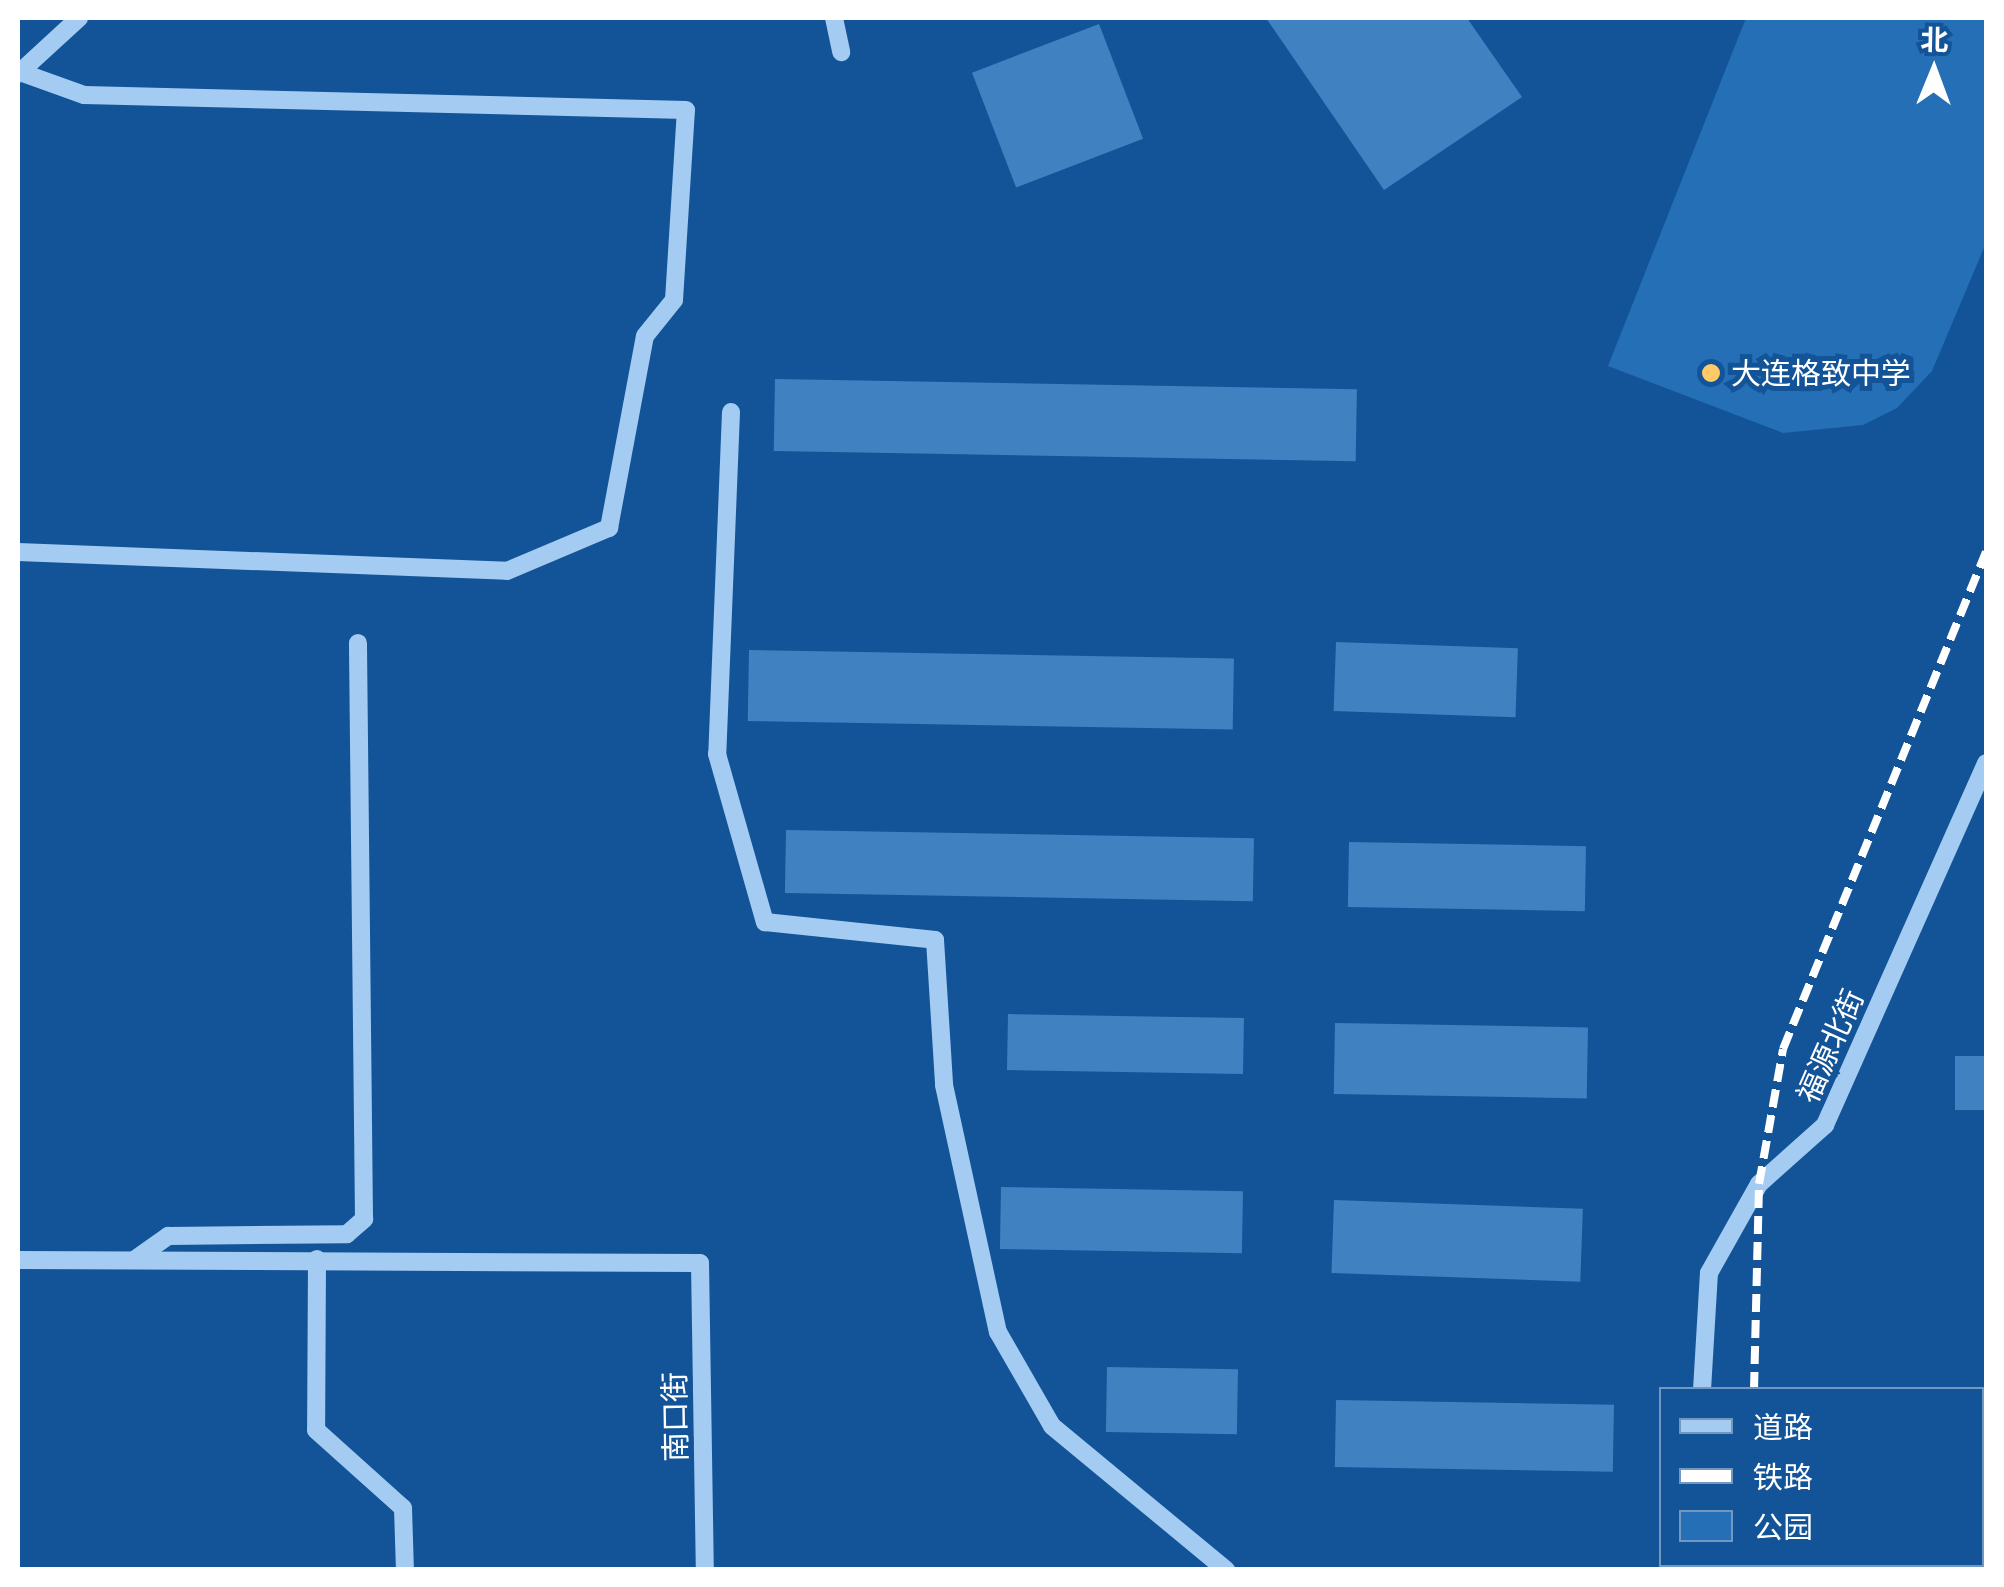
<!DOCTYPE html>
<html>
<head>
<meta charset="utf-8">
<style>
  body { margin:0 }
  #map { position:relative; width:2004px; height:1587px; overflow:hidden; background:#135498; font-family:"Titillium Web","Noto Sans SC",sans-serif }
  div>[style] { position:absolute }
  .green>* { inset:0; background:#256fb6 }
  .building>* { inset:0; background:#4081c1; transform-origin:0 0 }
  .minor>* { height:18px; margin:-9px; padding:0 9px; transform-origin:9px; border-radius:9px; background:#a4ccf3 }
  .rail>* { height:8px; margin-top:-4px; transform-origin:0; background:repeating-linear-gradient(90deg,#fff 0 18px,transparent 0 26px) }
  .dots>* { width:28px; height:28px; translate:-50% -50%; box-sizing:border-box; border:5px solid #135498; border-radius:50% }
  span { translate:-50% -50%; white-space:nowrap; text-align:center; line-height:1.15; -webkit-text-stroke:10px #135498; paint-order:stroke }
  .poi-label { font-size:30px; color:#fff }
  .left { translate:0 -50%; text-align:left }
  .street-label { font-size:30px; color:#fff }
  .frame { position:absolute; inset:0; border:20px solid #fff; pointer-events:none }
  .legend { position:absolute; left:1659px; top:1387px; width:325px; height:180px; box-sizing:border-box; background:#135498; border:2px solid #7198c1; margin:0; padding:12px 18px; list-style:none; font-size:30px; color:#fff }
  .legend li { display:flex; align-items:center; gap:20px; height:50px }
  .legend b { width:50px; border:2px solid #7198c1 }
  .north { position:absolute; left:1884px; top:20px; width:100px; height:100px; -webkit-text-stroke:8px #135498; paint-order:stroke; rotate:1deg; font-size:28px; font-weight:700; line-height:40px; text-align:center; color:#fff }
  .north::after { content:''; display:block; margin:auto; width:35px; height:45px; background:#fff; clip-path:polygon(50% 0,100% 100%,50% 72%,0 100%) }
</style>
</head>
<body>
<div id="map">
  <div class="green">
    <div style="clip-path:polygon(1746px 18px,1986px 18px,1986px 243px,1932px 371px,1897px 408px,1863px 425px,1783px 433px,1608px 366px)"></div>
  </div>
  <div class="building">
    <div style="clip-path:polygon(1266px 18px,1467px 18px,1522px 97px,1384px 190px)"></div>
    <div style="left:1099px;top:24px;width:123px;height:136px;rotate:69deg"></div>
    <div style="left:775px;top:379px;width:582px;height:72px;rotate:1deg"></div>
    <div style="left:1336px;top:642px;width:182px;height:69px;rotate:2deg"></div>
    <div style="left:749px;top:650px;width:485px;height:71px;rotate:1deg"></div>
    <div style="left:786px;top:830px;width:468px;height:63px;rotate:1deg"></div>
    <div style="left:1349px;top:842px;width:237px;height:65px;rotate:1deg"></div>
    <div style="left:1008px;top:1014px;width:236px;height:56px;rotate:1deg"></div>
    <div style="left:1335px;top:1023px;width:253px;height:71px;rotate:1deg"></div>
    <div style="left:1955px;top:1056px;width:31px;height:54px"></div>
    <div style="left:1001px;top:1187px;width:242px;height:62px;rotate:1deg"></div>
    <div style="left:1334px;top:1200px;width:249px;height:73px;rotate:2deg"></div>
    <div style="left:1107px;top:1367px;width:131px;height:65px;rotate:1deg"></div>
    <div style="left:1982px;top:1395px;width:4px;height:66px"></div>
    <div style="left:1336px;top:1400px;width:278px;height:67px;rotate:1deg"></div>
  </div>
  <div class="minor">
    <div style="left:834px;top:18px;width:35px;rotate:78deg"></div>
    <div style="left:18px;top:74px;width:83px;rotate:-42.6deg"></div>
    <div style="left:731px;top:412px;width:342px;rotate:92.3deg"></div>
    <div style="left:717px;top:754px;width:175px;rotate:74.1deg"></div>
    <div style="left:765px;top:922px;width:171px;rotate:6deg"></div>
    <div style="left:935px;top:940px;width:145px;rotate:86.4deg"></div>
    <div style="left:944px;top:1085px;width:253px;rotate:77.7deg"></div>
    <div style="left:998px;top:1332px;width:108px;rotate:60.1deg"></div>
    <div style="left:1052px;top:1426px;width:226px;rotate:39.6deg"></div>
    <div style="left:18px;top:552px;width:489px;rotate:2.2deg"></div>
    <div style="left:507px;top:571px;width:111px;rotate:-22.9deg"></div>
    <div style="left:609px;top:528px;width:195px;rotate:-79.4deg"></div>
    <div style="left:645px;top:336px;width:46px;rotate:-51.1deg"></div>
    <div style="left:674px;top:300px;width:190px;rotate:-86.4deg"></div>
    <div style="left:686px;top:110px;width:602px;rotate:-178.57deg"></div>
    <div style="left:84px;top:95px;width:68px;rotate:-160.2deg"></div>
    <div style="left:317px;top:1259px;width:171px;rotate:90.3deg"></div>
    <div style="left:316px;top:1430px;width:117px;rotate:41.9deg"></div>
    <div style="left:403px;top:1508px;width:62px;rotate:88.2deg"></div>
    <div style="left:18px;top:1260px;width:682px;rotate:0.25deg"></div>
    <div style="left:700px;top:1263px;width:307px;rotate:89.1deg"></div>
    <div style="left:134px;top:1260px;width:42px;rotate:-35.2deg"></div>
    <div style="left:168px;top:1236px;width:179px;rotate:-0.6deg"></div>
    <div style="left:347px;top:1234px;width:23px;rotate:-41deg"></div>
    <div style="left:364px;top:1219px;width:576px;rotate:-90.6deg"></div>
    <div style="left:1702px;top:1390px;width:117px;rotate:-86.6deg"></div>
    <div style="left:1709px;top:1273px;width:102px;rotate:-60.7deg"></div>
    <div style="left:1759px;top:1184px;width:89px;rotate:-41.8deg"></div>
    <div style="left:1825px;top:1125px;width:396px;rotate:-66deg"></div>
    <div style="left:1690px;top:1570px;width:6px;rotate:-90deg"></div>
  </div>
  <div class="rail">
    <div style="left:1754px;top:1390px;width:206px;rotate:-88.6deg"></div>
    <div style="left:1759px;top:1184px;width:137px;rotate:-79.9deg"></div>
    <div style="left:1783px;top:1049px;width:537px;rotate:-67.78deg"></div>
    <div style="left:1757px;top:1564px;width:6px;rotate:90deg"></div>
  </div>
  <div class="dots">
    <div style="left:1711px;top:373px;background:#ffca66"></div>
  </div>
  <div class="poi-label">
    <span class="left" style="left:1731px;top:373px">大连格致中学</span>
  </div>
  <div class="street-label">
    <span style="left:1830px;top:1046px;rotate:-66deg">福源北街</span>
    <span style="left:675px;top:1417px;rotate:-91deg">南口街</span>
  </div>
  <div class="frame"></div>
  <ul class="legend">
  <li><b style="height:12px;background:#a4ccf3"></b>道路</li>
  <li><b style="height:12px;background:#fff"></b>铁路</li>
  <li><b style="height:28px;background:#256fb6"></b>公园</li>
  </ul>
  <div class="north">北</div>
</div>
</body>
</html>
